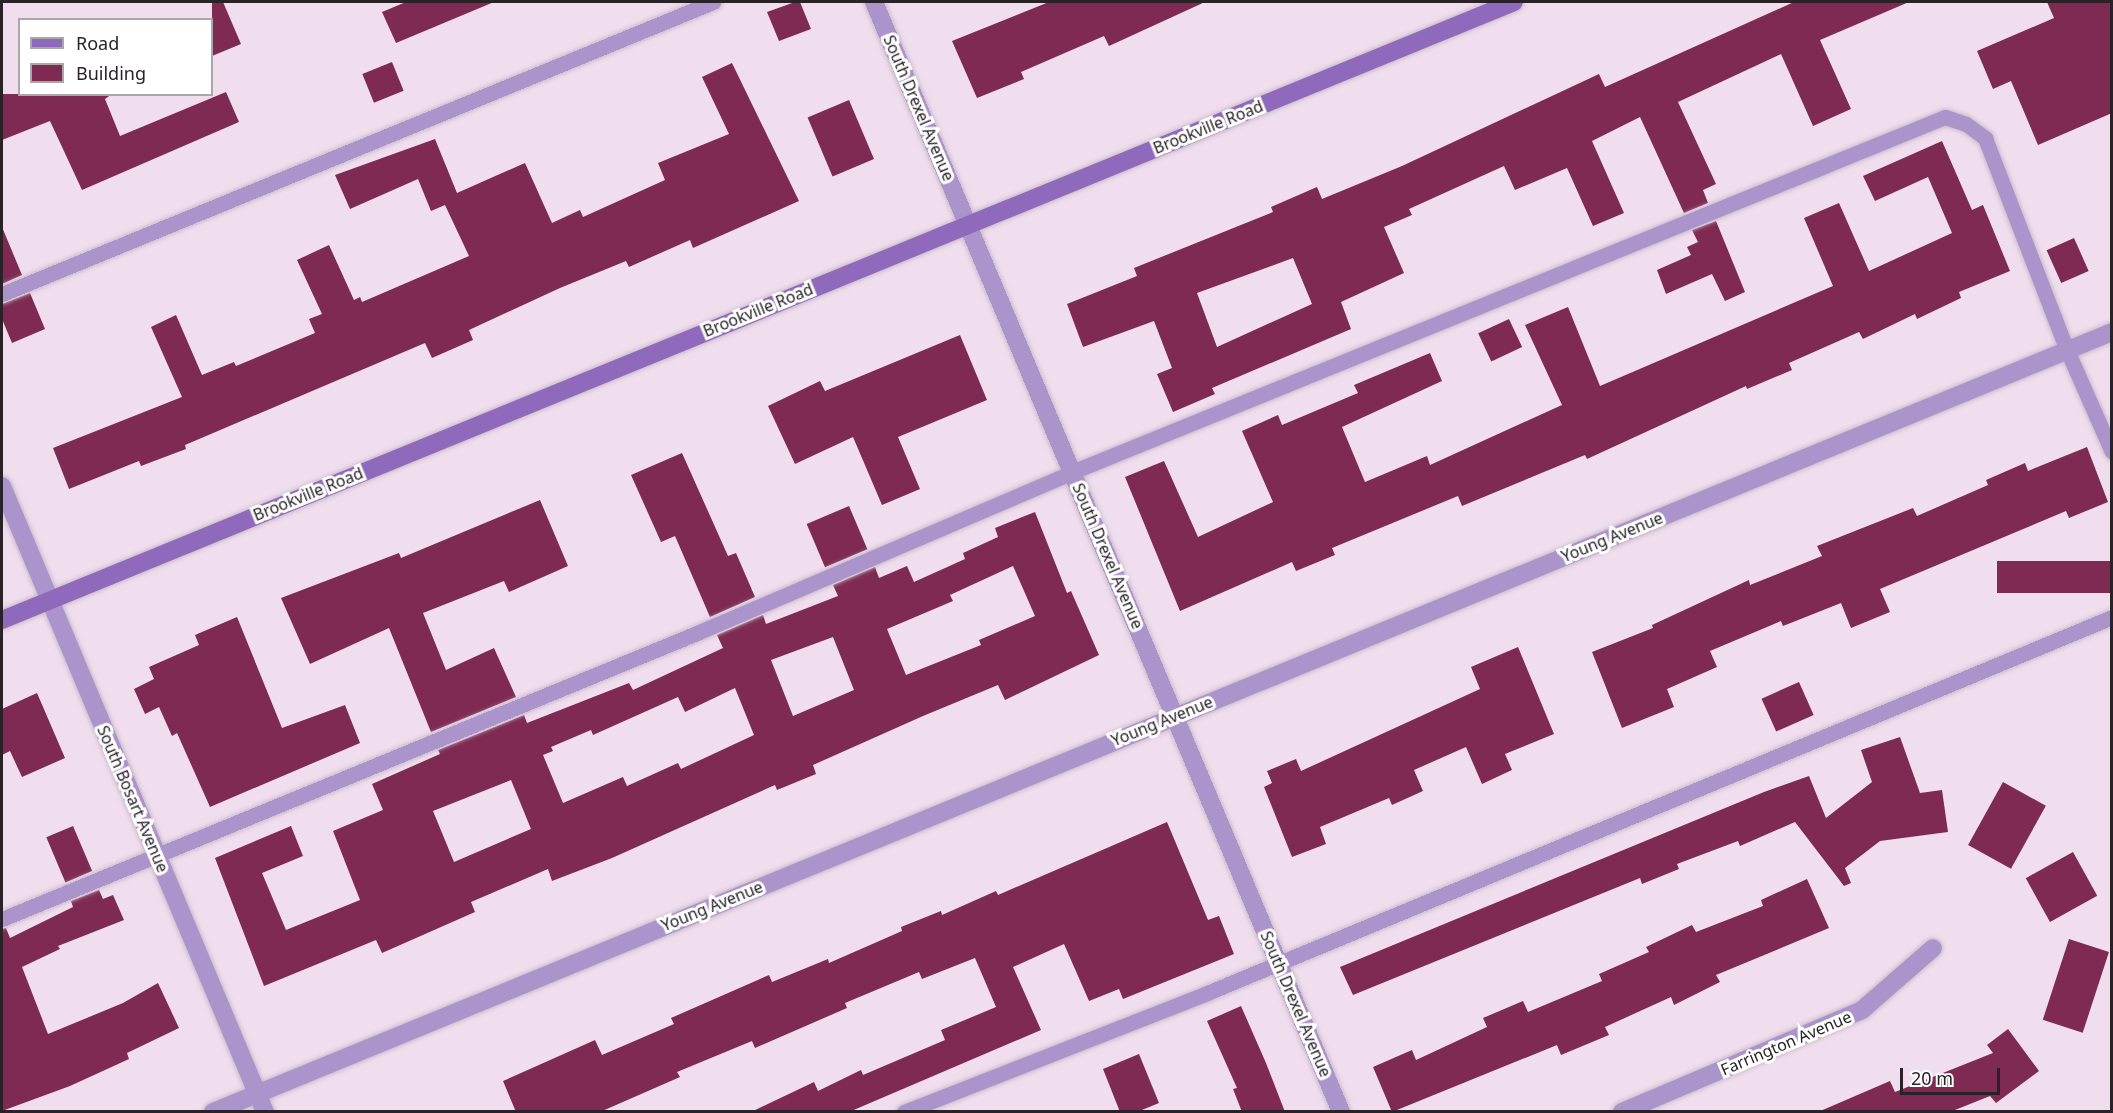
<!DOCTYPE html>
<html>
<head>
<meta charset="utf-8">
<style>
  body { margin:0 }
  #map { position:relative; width:2113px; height:1113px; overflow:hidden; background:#f0deee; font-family:"Noto Sans",sans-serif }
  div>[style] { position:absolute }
  .building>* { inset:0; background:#7f2a52; transform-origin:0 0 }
  .roads { filter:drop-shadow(0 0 2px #ccbcca) drop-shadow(0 0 2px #ccbcca) }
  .lane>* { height:15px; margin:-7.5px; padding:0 7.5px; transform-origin:7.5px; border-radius:7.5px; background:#ab94cb }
  .street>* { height:18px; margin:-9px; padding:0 9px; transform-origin:9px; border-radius:9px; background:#ab94cb }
  .secondary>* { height:18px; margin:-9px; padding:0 9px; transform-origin:9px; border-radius:9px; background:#8f6abc }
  span { translate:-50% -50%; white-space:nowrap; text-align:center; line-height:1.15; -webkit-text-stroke:6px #fff; paint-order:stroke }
  .street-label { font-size:16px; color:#292228 }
  .frame { position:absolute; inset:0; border:3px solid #292228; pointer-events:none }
  .legend { position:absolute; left:18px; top:18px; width:195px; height:78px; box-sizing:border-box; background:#fff; border:2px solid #a9a7a9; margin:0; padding:8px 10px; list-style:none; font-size:18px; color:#292228 }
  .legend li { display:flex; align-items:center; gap:12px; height:30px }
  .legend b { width:30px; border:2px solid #a9a7a9 }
  .scale { position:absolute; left:1900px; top:1068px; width:100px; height:27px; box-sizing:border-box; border:3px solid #292228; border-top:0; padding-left:8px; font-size:18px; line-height:21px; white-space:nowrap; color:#292228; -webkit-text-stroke:4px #fff; paint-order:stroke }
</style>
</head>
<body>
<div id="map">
  <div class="building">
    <div style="clip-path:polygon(212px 2px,223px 2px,241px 44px,212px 56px)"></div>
    <div style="clip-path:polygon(406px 2px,494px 2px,396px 43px,382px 12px)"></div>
    <div style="clip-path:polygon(795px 2px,800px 2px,811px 29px,779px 41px,767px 12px)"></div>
    <div style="clip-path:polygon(1049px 2px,1205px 2px,1109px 46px,1104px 36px,1021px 72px,1024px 79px,977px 98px,952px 41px)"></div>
    <div style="clip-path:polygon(evenodd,1794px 2px,1909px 2px,1820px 40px,1851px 109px,1813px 126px,1781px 54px,1678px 102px,1716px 184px,1703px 190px,1708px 203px,1684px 213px,1640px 117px,1592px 141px,1624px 213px,1593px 226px,1567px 168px,1515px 190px,1504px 166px,1409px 209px,1412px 215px,1384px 227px,1404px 273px,1341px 302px,1351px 329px,1212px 388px,1215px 394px,1173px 412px,1157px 374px,1172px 368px,1154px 321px,1083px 347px,1067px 304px,1137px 276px,1134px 268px,1273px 212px,1271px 207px,1317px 187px,1322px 199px,1402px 166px,1599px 74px,1605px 87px,1794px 2px,1293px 258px,1312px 304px,1217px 347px,1197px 293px,1293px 258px)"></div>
    <div style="clip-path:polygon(2047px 2px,2112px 2px,2112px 113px,2038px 145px,2011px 81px,1993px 89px,1977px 51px,2054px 18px)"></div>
    <div style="left:392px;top:62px;width:31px;height:32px;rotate:68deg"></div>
    <div style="clip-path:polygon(732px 63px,799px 201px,693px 248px,690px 240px,629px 267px,626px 261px,560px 288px,469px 330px,473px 340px,432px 358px,425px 343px,185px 445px,186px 449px,141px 466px,139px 461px,69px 489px,53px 448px,182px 397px,151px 327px,176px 315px,202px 375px,234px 362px,236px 366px,315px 333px,309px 319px,322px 314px,297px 260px,329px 245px,354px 300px,360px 297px,362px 302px,469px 256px,445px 205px,431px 211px,418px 179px,350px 209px,335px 175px,435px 139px,457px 193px,525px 163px,552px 223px,580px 210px,583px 217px,665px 180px,658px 163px,729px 134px,702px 77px)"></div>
    <div style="clip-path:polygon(226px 92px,239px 122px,82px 190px,50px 121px,2px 140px,2px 94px,112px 94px,105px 99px,120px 136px)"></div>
    <div style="left:849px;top:100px;width:64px;height:45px;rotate:67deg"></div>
    <div style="clip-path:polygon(1942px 141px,1972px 210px,1983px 205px,2010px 271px,1959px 292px,1961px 298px,1917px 319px,1915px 314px,1863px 339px,1859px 332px,1789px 363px,1792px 370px,1747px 389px,1746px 386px,1587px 459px,1585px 455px,1462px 506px,1458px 496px,1332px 548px,1335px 555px,1296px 571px,1292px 562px,1180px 611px,1125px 477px,1164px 461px,1198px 537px,1273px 502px,1242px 431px,1278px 415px,1282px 425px,1358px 393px,1354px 385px,1430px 353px,1442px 381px,1342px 427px,1365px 482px,1427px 456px,1430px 465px,1562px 405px,1525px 325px,1568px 307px,1600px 386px,1833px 286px,1804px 218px,1839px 203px,1869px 271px,1952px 233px,1928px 177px,1875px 201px,1863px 176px)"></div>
    <div style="clip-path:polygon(1716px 221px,1745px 292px,1725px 301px,1712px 274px,1666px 294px,1657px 270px,1691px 255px,1687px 247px,1698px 242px,1692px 230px)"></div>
    <div style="clip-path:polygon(2px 227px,22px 275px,2px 284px)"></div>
    <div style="left:2074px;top:238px;width:36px;height:30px;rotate:66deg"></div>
    <div style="clip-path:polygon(30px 293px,45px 329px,12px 343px,2px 319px,2px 304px)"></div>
    <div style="left:1509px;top:319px;width:31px;height:34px;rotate:65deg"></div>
    <div style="clip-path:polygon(960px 335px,987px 400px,898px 437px,920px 489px,882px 505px,853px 437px,795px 464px,768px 406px,820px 381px,825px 391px)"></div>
    <div style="clip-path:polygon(2087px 447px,2108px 502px,2069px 518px,2066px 511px,1880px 589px,1890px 612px,1851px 628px,1841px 603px,1783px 626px,1781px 621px,1710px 651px,1717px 667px,1667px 689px,1674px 707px,1622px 728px,1592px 652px,1653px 628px,1652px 625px,1749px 580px,1750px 585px,1822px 556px,1817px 546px,1913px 508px,1917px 516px,1988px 485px,1986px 480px,2025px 463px,2028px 471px)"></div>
    <div style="clip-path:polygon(682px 453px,728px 556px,736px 553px,755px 597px,710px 617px,675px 536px,661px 542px,631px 475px)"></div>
    <div style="clip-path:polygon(540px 500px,568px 566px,509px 592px,504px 581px,423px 613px,446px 670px,494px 648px,516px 697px,431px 732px,389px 628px,310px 664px,281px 598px,399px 553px,401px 558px)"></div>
    <div style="left:849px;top:506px;width:47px;height:46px;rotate:67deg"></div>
    <div style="clip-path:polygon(evenodd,1035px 512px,1067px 593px,1071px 591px,1099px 655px,1005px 700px,998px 685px,923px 716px,813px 765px,816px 774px,777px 790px,775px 785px,612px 858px,552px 881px,548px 869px,471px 902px,475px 912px,382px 953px,376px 940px,264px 986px,215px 858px,291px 826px,303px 856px,262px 873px,286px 930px,360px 900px,333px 831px,383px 810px,372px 784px,440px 754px,438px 750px,524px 715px,527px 723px,629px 683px,633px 690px,723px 648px,717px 635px,763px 615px,766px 624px,838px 596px,833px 585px,875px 567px,879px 578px,907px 566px,914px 582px,965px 559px,963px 553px,998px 537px,995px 528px,1035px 512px,1013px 566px,1035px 616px,979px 640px,981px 645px,906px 675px,887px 629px,953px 601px,950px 595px,1013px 566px,1035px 512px,833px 637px,854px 690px,793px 716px,771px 660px,833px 637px,1035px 512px,735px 688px,754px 735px,681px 769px,678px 763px,627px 786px,623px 777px,563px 803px,543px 755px,553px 751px,551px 747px,591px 730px,593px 735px,678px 697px,685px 712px,735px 688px,1035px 512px,511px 780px,531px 829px,454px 862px,433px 811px,511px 780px)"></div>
    <div style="left:2112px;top:561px;width:32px;height:115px;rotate:90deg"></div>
    <div style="clip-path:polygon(237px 617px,282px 728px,345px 705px,360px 743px,210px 807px,177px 733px,172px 736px,159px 707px,145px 714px,134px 689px,154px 679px,149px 667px,199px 645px,195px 635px)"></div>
    <div style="clip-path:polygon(1518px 647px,1554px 734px,1505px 754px,1512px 770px,1482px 784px,1466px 747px,1414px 770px,1423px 791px,1392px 805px,1389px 798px,1320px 827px,1326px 844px,1292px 857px,1264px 787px,1272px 783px,1267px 771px,1296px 759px,1301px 771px,1480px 689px,1471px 667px)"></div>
    <div style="left:1799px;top:682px;width:36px;height:41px;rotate:66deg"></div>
    <div style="clip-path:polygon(37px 693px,65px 758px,22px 777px,10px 751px,2px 755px,2px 709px)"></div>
    <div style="clip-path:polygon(1900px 737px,1920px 793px,1942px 790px,1948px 832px,1880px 841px,1845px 868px,1851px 883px,1844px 886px,1795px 822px,1740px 846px,1738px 841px,1677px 864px,1679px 869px,1642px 884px,1640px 878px,1353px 995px,1340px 967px,1764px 792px,1809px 776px,1826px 818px,1872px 782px,1861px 750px)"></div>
    <div style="left:2003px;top:782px;width:49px;height:72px;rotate:29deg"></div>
    <div style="clip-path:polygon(1167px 822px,1208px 920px,1219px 916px,1234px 954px,1123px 999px,1119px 989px,1089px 1001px,1064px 944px,1013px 967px,1041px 1030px,849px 1112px,751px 1112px,814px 1082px,818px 1091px,861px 1070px,863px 1075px,945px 1040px,941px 1030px,996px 1007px,975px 958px,922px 979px,919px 972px,845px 1003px,847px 1008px,755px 1048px,752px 1041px,677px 1072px,680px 1077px,600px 1112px,516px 1112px,503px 1081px,595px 1040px,602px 1055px,674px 1024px,671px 1018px,769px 975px,772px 982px,828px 959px,829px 963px,902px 931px,901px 927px,941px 911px,942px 915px,996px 891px,998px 895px)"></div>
    <div style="left:73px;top:826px;width:49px;height:29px;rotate:67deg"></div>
    <div style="left:2073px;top:852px;width:50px;height:54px;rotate:61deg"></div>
    <div style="clip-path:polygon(1807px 879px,1829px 928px,1716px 975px,1720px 982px,1674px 1005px,1671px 997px,1605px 1027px,1609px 1035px,1561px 1055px,1557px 1045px,1392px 1112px,1373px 1067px,1412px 1050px,1416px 1060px,1487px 1027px,1483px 1018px,1523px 1001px,1528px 1012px,1602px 981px,1599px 974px,1649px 952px,1646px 947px,1692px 925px,1696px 932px,1763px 906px,1761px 900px)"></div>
    <div style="clip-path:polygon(99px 890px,103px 899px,113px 895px,124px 920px,58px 946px,60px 949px,22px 967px,48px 1034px,123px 1003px,158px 983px,179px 1028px,127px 1053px,129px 1059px,70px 1086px,2px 1111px,2px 929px,6px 928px,10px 938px,73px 907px,71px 901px)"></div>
    <div style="left:2069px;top:939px;width:42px;height:85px;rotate:18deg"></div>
    <div style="clip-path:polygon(1241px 1006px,1266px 1063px,1285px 1112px,1242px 1112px,1233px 1089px,1237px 1088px,1207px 1021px)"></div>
    <div style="clip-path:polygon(2008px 1029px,2039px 1071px,1996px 1103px,1990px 1096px,1950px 1112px,1818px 1112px,1890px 1081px,1895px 1092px,1993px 1053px,1987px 1045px)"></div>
    <div style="clip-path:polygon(1139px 1054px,1159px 1103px,1137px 1112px,1120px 1112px,1103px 1069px)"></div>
  </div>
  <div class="roads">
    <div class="lane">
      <div style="left:2px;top:294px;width:769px;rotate:-22.33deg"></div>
      <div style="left:2px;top:919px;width:752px;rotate:-22.37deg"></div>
      <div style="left:697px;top:633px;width:408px;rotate:-23.2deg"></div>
      <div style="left:1072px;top:472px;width:942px;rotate:-22.13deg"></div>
      <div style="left:1945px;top:117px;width:22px;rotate:18deg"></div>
      <div style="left:1966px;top:124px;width:24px;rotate:36deg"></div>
      <div style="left:1985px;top:138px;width:227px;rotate:68.9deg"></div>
      <div style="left:2067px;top:350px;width:111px;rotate:66.2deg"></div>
      <div style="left:904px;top:1112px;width:326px;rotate:-21.4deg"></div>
      <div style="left:1207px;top:993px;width:980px;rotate:-22.56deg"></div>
    </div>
    <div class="street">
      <div style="left:874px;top:2px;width:1204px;rotate:67.18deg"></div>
      <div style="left:2px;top:486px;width:679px;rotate:67.21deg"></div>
      <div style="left:213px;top:1112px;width:2053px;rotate:-22.33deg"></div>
      <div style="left:1622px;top:1112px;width:261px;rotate:-23deg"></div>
      <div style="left:1862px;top:1010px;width:94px;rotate:-41.1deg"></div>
    </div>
    <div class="secondary">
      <div style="left:2px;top:620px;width:1633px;rotate:-22.23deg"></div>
    </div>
  </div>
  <div class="street-label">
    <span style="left:919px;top:108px;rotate:67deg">South Drexel Avenue</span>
    <span style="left:1208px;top:127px;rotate:-22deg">Brookville Road</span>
    <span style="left:758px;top:310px;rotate:-22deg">Brookville Road</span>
    <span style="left:308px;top:494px;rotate:-22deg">Brookville Road</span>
    <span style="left:1612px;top:537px;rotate:-22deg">Young Avenue</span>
    <span style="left:1108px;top:556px;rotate:67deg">South Drexel Avenue</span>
    <span style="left:1162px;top:721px;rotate:-22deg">Young Avenue</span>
    <span style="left:133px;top:799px;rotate:67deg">South Bosart Avenue</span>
    <span style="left:712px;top:906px;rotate:-22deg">Young Avenue</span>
    <span style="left:1296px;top:1004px;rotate:67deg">South Drexel Avenue</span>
    <span style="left:1786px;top:1043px;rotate:-23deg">Farrington Avenue</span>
  </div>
  <div class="frame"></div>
  <ul class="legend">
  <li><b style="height:8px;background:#8f6abc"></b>Road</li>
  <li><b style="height:16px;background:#7f2a52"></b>Building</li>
  </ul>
  <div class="scale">20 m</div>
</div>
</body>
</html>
